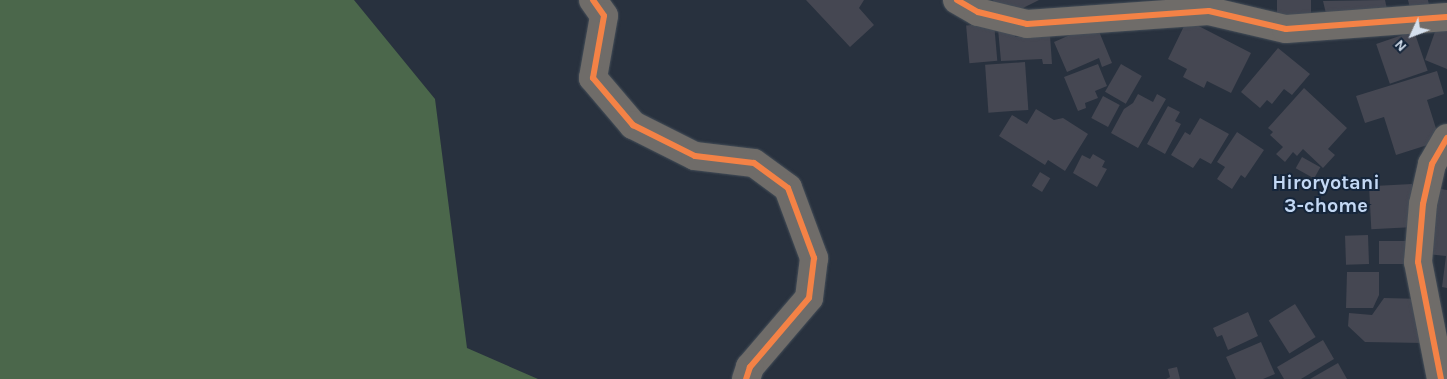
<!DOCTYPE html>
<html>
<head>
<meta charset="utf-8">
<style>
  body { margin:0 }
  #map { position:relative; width:1447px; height:379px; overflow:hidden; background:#28313e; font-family:Karla,sans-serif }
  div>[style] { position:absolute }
  .forest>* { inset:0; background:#4b674b }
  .building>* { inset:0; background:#454752; transform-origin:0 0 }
  .roads { filter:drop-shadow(0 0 1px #454e58) drop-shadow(0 0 1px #454e58) }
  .street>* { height:28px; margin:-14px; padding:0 14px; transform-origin:14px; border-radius:14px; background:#6f6c69 }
  .cycleway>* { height:6px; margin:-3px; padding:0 3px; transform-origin:3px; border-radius:3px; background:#f48246 }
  span { translate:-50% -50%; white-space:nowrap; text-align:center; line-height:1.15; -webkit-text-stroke:4px #16263b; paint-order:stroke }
  .neighbourhood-label { font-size:20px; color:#c3d8f4; font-weight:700 }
  .north { position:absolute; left:1387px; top:10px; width:50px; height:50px; -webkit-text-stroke:4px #16263b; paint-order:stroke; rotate:227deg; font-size:14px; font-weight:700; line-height:20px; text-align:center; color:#d5e0ee }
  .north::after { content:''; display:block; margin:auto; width:18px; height:22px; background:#d5e0ee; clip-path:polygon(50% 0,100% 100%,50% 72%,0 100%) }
</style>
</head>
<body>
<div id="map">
  <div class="forest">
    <div style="clip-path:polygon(0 0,354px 0,435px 99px,467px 348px,538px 379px,0 379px)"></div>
  </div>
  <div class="building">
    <div style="clip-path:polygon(806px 0,864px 0,859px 8px,874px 25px,850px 47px)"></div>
    <div style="clip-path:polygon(993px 0,1039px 0,1015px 12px,1011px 5px,999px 11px)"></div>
    <div style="left:1277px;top:0;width:34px;height:20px"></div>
    <div style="clip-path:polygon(1385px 0,1387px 9px,1328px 22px,1323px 1px)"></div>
    <div style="clip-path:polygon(1408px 0,1428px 0,1429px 5px,1410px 8px)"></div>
    <div style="clip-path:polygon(1187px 20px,1251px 53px,1231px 93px,1207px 81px,1204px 88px,1183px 77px,1187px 69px,1168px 59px)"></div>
    <div style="left:994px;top:23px;width:38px;height:28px;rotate:85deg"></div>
    <div style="clip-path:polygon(1090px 26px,1098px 29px,1112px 63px,1102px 67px,1099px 58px,1067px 72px,1054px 42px)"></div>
    <div style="clip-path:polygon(1437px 26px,1447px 29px,1447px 69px,1425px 60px)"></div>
    <div style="clip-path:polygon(1014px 28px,1015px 37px,1050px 35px,1052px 64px,1043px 64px,1042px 59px,1001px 61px,998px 29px)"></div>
    <div style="left:1414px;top:31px;width:42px;height:40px;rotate:71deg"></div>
    <div style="clip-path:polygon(1278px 48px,1310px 74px,1292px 95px,1284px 89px,1272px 104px,1267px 100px,1260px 108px,1241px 92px)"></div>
    <div style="left:1025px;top:62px;width:48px;height:40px;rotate:86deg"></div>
    <div style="clip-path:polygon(1098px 64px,1107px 86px,1095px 91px,1098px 98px,1085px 103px,1086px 108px,1078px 111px,1064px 77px)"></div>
    <div style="left:1121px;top:64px;width:24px;height:32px;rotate:30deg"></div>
    <div style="clip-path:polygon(1437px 71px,1444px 94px,1427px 100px,1440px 141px,1396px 155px,1384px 117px,1365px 123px,1356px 96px)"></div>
    <div style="clip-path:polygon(1304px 88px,1347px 128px,1328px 149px,1335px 155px,1323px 168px,1303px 149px,1297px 156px,1293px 152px,1285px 162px,1276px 154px,1283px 147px,1270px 135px,1273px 132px,1268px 128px)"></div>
    <div style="clip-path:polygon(1138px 94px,1153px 102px,1157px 94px,1166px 99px,1138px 148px,1111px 133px,1124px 109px,1133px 103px)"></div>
    <div style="left:1103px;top:96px;width:19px;height:25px;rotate:28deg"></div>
    <div style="clip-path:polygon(1168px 106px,1180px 112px,1175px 121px,1181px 124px,1165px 154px,1147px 144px)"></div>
    <div style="clip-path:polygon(1036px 109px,1054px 120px,1063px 118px,1088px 134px,1065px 171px,1048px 160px,1045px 165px,999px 136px,1012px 115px,1027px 124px)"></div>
    <div style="clip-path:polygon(1200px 118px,1229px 134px,1211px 164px,1200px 158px,1193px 168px,1171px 155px,1185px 132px,1190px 135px)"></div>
    <div style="clip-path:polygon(1237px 132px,1264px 150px,1245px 178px,1241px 175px,1232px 189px,1217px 179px,1225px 167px,1217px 162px)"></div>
    <div style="clip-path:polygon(1093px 154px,1105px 161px,1102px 167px,1107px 169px,1097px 187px,1073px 173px,1082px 155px,1090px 159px)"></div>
    <div style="left:1302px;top:157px;width:21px;height:13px;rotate:29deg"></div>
    <div style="left:1040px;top:172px;width:12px;height:16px;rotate:31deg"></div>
    <div style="left:1412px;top:184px;width:43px;height:43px;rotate:87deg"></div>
    <div style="clip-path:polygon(1435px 188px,1447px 190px,1447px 288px,1442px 287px,1446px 256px,1427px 254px)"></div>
    <div style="left:1368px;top:235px;width:29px;height:23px;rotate:88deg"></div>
    <div style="left:1379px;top:241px;width:30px;height:23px"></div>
    <div style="clip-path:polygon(1347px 272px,1379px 272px,1379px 295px,1373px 308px,1346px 308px)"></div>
    <div style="clip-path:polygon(1384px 298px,1424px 299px,1424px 343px,1365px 342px,1348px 326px,1349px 313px,1372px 315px)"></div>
    <div style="left:1295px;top:304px;width:39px;height:31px;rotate:58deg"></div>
    <div style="clip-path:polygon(1248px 312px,1258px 336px,1228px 350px,1222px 335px,1217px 337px,1213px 328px)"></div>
    <div style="clip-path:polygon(1323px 340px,1334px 359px,1301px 379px,1284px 379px,1277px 367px)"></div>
    <div style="clip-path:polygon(1261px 342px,1275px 374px,1263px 379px,1236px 379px,1226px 357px)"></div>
    <div style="clip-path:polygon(1338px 363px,1347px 379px,1310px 379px)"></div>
    <div style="clip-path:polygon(1177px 367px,1180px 379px,1166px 379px,1170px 377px,1168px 369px)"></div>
  </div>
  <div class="roads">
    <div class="street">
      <div style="left:593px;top:0;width:19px;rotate:55deg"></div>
      <div style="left:604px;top:16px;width:63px;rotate:100.1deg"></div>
      <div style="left:593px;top:78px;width:62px;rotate:49.6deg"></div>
      <div style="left:633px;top:125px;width:69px;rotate:26.6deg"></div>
      <div style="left:695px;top:156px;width:59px;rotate:6.8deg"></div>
      <div style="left:754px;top:163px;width:42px;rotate:36.3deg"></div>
      <div style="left:788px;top:188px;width:75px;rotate:69.6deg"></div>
      <div style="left:814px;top:258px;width:40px;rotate:97.1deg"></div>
      <div style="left:809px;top:298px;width:91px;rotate:130.5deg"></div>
      <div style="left:750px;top:367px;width:13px;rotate:108deg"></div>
      <div style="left:957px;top:0;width:24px;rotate:30deg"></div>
      <div style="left:978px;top:12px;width:50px;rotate:13.8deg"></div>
      <div style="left:1027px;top:24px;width:182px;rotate:-4.1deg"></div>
      <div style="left:1209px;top:11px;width:79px;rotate:13.2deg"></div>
      <div style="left:1286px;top:29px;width:161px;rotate:-4.3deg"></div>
      <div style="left:1441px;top:379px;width:119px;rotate:-101.1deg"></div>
      <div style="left:1418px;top:262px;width:58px;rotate:-85.1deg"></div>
      <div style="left:1423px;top:204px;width:41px;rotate:-77.3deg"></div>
      <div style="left:1432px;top:164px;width:30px;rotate:-60deg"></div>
    </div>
  </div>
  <div class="cycleway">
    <div style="left:593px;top:0;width:19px;rotate:55deg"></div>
    <div style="left:604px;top:16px;width:63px;rotate:100.1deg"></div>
    <div style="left:593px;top:78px;width:62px;rotate:49.6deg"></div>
    <div style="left:633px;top:125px;width:69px;rotate:26.6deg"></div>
    <div style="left:695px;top:156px;width:59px;rotate:6.8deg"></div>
    <div style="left:754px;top:163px;width:42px;rotate:36.3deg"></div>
    <div style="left:788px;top:188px;width:75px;rotate:69.6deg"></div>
    <div style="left:814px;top:258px;width:40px;rotate:97.1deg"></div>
    <div style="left:809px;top:298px;width:91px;rotate:130.5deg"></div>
    <div style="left:750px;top:367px;width:13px;rotate:108deg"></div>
    <div style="left:957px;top:0;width:24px;rotate:30deg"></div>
    <div style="left:978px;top:12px;width:50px;rotate:13.8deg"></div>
    <div style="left:1027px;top:24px;width:182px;rotate:-4.1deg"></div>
    <div style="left:1209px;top:11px;width:79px;rotate:13.2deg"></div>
    <div style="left:1286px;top:29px;width:161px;rotate:-4.3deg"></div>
    <div style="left:1441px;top:379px;width:119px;rotate:-101.1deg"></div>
    <div style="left:1418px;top:262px;width:58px;rotate:-85.1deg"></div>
    <div style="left:1423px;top:204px;width:41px;rotate:-77.3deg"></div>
    <div style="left:1432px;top:164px;width:30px;rotate:-60deg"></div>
  </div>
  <div class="neighbourhood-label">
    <span style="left:1326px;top:194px">Hiroryotani<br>3-chome</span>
  </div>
  <div class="north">N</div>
</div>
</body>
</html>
